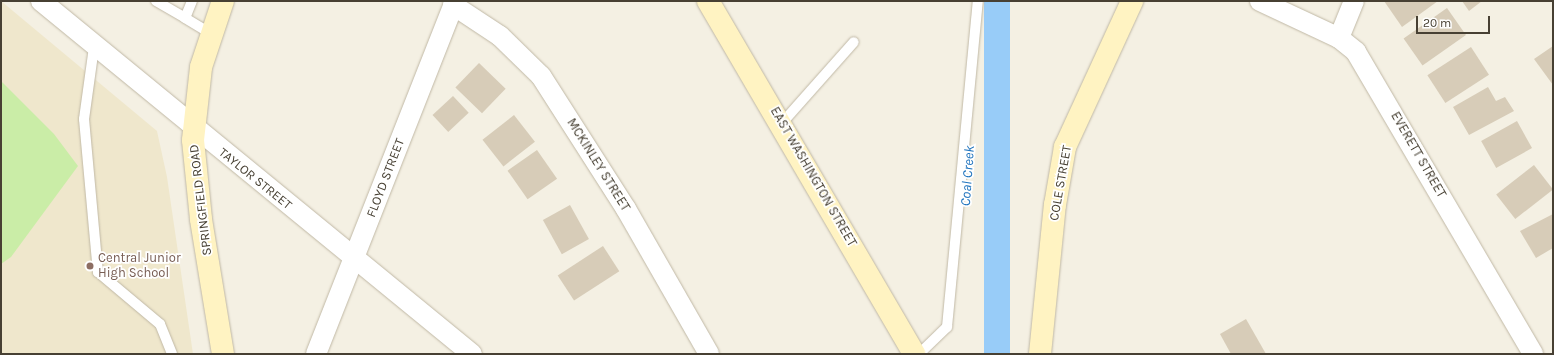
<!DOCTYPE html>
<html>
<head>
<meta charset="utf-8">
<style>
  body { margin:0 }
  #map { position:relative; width:1554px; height:355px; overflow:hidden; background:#f4f0e3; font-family:Karla,sans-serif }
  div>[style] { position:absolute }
  .education>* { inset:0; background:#efe7cc }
  .green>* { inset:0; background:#caeda7 }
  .water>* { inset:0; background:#98ccf8; transform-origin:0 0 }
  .building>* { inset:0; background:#d7ccb8; transform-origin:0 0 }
  .roads { filter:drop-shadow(0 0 1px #c0b8a5) drop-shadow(0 0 1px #c0b8a5) }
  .lane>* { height:10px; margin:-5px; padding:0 5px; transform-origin:5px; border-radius:5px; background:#fff }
  .street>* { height:20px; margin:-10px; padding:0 10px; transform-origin:10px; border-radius:10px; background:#fff }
  .secondary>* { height:22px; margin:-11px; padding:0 11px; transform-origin:11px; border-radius:11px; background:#fff3c2 }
  .dots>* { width:11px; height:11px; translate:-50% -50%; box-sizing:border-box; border:2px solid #fff; border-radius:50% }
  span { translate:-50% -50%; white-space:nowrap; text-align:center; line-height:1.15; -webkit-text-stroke:3.5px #fff; paint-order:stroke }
  .street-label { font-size:13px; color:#474033 }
  .education-label { font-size:13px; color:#785e54 }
  .left { translate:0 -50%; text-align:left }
  .water-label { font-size:14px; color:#2074be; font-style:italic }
  .frame { position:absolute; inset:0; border:2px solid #474033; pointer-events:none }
  .scale { position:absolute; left:1416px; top:16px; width:74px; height:18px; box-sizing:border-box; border:2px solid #474033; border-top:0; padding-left:5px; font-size:12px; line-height:14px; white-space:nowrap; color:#474033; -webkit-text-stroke:3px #fff; paint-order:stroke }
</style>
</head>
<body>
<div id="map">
  <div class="education">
    <div style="clip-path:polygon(1px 1px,157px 131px,167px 177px,193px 354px,1px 354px)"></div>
  </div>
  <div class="green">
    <div style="clip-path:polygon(1px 81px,54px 134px,78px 166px,11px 257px,1px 264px)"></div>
  </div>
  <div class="water">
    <div style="left:984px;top:1px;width:26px;height:354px"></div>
  </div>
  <div class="building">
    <div style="clip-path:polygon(1384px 1px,1438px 1px,1402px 27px)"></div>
    <div style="clip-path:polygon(1462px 1px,1482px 1px,1469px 11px)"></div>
    <div style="left:1447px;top:8px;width:33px;height:53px;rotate:55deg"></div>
    <div style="clip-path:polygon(1553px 46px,1553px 85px,1534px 59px)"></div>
    <div style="left:1471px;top:47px;width:33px;height:52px;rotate:57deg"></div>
    <div style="left:479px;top:63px;width:37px;height:34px;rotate:44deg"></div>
    <div style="clip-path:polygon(1488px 87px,1496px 101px,1505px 97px,1514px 111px,1469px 135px,1453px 107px)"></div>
    <div style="left:453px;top:96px;width:23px;height:28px;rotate:47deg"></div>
    <div style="left:514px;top:115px;width:34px;height:40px;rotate:52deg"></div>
    <div style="left:1517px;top:121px;width:31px;height:41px;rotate:61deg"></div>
    <div style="left:537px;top:150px;width:35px;height:36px;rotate:55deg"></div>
    <div style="left:1534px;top:165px;width:31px;height:48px;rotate:52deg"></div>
    <div style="left:570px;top:205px;width:39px;height:31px;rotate:61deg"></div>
    <div style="clip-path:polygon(1553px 214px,1553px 248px,1536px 258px,1520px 231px)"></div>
    <div style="left:603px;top:246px;width:30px;height:54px;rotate:57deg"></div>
    <div style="clip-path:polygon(1246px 319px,1266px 354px,1231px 354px,1220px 334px)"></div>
  </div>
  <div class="roads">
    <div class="lane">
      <div style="left:156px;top:1px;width:34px;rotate:30deg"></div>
      <div style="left:192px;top:1px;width:18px;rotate:112deg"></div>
      <div style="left:185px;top:18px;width:31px;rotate:31deg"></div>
      <div style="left:94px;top:47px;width:73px;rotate:97.9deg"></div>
      <div style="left:84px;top:119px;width:154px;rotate:84.8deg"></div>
      <div style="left:98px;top:272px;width:81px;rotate:40deg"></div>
      <div style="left:160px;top:324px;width:32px;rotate:68deg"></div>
      <div style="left:782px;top:123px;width:108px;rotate:-48.4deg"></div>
      <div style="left:919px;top:354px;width:39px;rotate:-44deg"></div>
      <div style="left:947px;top:327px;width:327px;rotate:-84.6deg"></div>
    </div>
    <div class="street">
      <div style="left:41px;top:1px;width:557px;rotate:39.32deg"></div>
      <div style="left:1260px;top:1px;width:87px;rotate:25.1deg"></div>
      <div style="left:1339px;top:38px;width:22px;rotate:39deg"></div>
      <div style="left:1356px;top:52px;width:350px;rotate:59.6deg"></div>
      <div style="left:453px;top:5px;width:56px;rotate:33.4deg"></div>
      <div style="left:500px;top:36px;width:57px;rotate:44.3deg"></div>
      <div style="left:541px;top:76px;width:158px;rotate:57.4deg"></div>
      <div style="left:626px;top:209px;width:167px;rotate:60.2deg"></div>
      <div style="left:1339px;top:38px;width:40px;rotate:-68deg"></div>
      <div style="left:316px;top:354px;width:379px;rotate:-68.5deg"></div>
    </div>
    <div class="secondary">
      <div style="left:708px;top:1px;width:409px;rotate:59.7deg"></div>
      <div style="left:223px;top:354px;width:137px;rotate:-99.3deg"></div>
      <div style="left:201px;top:219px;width:79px;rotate:-95.8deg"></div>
      <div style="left:193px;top:140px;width:73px;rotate:-83.7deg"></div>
      <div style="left:201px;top:67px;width:70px;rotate:-71.6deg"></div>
      <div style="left:1040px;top:354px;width:150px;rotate:-84.3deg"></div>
      <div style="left:1055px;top:205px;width:59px;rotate:-80.2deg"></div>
      <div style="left:1065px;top:147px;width:161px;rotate:-65.3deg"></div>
    </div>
  </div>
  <div class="dots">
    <div style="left:90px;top:266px;background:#8d6e63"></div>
  </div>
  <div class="street-label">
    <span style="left:1418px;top:155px;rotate:60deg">EVERETT STREET</span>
    <span style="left:598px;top:165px;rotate:58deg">MCKINLEY STREET</span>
    <span style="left:813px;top:177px;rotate:60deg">EAST WASHINGTON STREET</span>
    <span style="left:386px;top:178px;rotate:-69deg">FLOYD STREET</span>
    <span style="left:255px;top:179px;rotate:39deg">TAYLOR STREET</span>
    <span style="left:1061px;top:183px;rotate:-80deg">COLE STREET</span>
    <span style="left:201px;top:200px;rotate:-97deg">SPRINGFIELD ROAD</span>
  </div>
  <div class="education-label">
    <span class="left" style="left:98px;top:266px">Central Junior<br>High School</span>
  </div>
  <div class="water-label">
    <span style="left:968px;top:176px;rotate:-86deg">Coal Creek</span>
  </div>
  <div class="frame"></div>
  <div class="scale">20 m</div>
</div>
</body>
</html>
